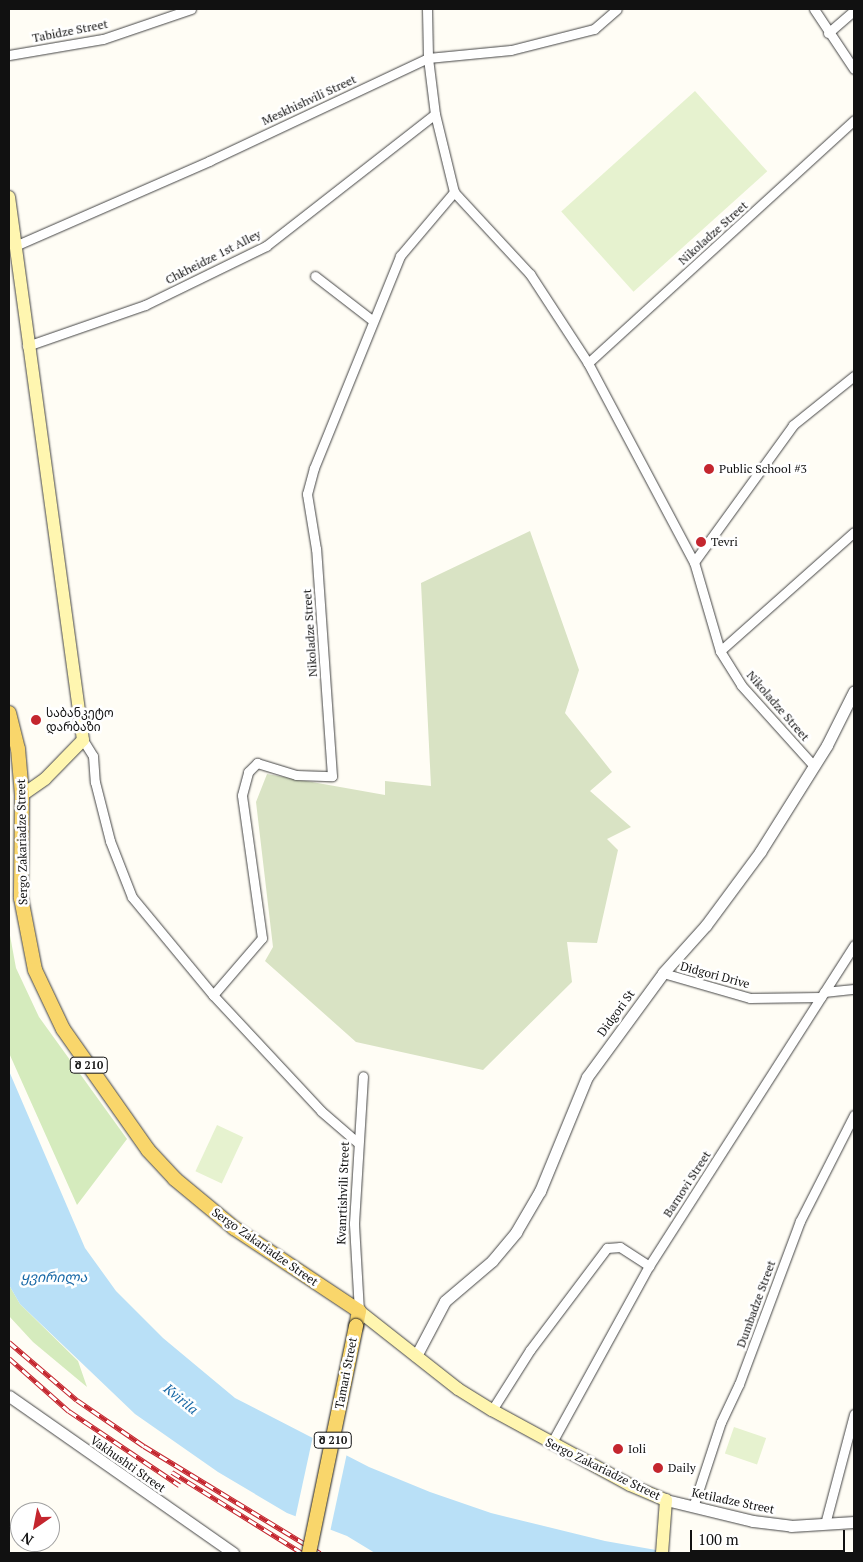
<!DOCTYPE html>
<html>
<head>
<meta charset="utf-8">
<style>
  body { margin:0 }
  #map { position:relative; width:863px; height:1562px; overflow:hidden; background:#fffdf5; font-family:"PT Serif","Noto Sans Georgian",serif }
  div>[style] { position:absolute }
  .green>* { inset:0; background:#d5ebbd }
  .cemetery>* { inset:0; background:#d9e3c4 }
  .pitch>* { inset:0; background:#e6f2cf; transform-origin:0 0 }
  .water>* { inset:0; background:#b9e0f7 }
  .pier>* { inset:0; background:#fffdf5 }
  .roads { filter:drop-shadow(0 0 1px #444) drop-shadow(0 0 1px #444) }
  .minor>* { height:9px; margin:-4.5px; padding:0 4.5px; transform-origin:4.5px; border-radius:4.5px; background:#fff }
  .tertiary>* { height:11px; margin:-5.5px; padding:0 5.5px; transform-origin:5.5px; border-radius:5.5px; background:#fff }
  .secondary>* { height:12px; margin:-6px; padding:0 6px; transform-origin:6px; border-radius:6px; background:#fff6b0 }
  .primary>* { height:14px; margin:-7px; padding:0 7px; transform-origin:7px; border-radius:7px; background:#f9d66b }
  .rail>* { height:5px; margin-top:-2.5px; transform-origin:0; background:repeating-linear-gradient(90deg,#fff 0 9px,#c4262e 0 18px); box-sizing:border-box; border-block:1px solid #c4262e }
  .bridges { filter:drop-shadow(0 0 1px #222) drop-shadow(0 0 1px #222) }
  .primary-bridge>* { height:14px; margin:-7px; padding:0 7px; transform-origin:7px; border-radius:7px; background:#f9d66b }
  .dots>* { width:14px; height:14px; translate:-50% -50%; box-sizing:border-box; border:2px solid #fff; border-radius:50% }
  span { translate:-50% -50%; white-space:nowrap; text-align:center; line-height:1.15; -webkit-text-stroke:5px #fff; paint-order:stroke }
  .shield-label span { padding:1px 4px; background:#fff; border:1px solid; border-radius:4px; -webkit-text-stroke-width:0 }
  .shield-label { font-size:11px; color:#111; font-weight:700 }
  .street-label { font-size:12px; color:#111 }
  .poi-label { font-size:12px; color:#111 }
  .left { translate:0 -50%; text-align:left }
  .water-label { font-size:14px; color:#1768a6; font-style:italic }
  .frame { position:absolute; inset:0; border:10px solid #111; pointer-events:none }
  .north { position:absolute; left:10px; top:1502px; width:50px; height:50px; box-sizing:border-box; background:#fff; border:1px solid #a0a0a0; border-radius:50%; rotate:213deg; font-size:14px; font-weight:700; line-height:20px; text-align:center; color:#111 }
  .north::after { content:''; display:block; margin:auto; width:18px; height:22px; background:#c4262e; clip-path:polygon(50% 0,100% 100%,50% 72%,0 100%) }
  .scale { position:absolute; left:690px; top:1530px; width:155px; height:22px; box-sizing:border-box; border:2px solid #111; border-top:0; padding-left:6px; font-size:15px; line-height:18px; white-space:nowrap; color:#111; -webkit-text-stroke:4px #fff; paint-order:stroke }
</style>
</head>
<body>
<div id="map">
  <div class="green">
    <div style="clip-path:polygon(9px 930px,16px 968px,39px 1017px,127px 1139px,77px 1205px,9px 1053px)"></div>
    <div style="clip-path:polygon(9px 1285px,20px 1304px,78px 1361px,87px 1387px,33px 1342px,9px 1316px)"></div>
  </div>
  <div class="cemetery">
    <div style="clip-path:polygon(530px 531px,579px 670px,565px 713px,612px 772px,590px 791px,631px 827px,607px 839px,618px 850px,597px 943px,567px 942px,572px 982px,483px 1070px,356px 1042px,265px 961px,273px 947px,256px 802px,267px 774px,385px 795px,385px 781px,431px 786px,421px 583px)"></div>
  </div>
  <div class="pitch">
    <div style="left:695px;top:91px;width:108px;height:180px;rotate:48deg"></div>
    <div style="left:217px;top:1125px;width:29px;height:51px;rotate:25deg"></div>
    <div style="left:734px;top:1427px;width:34px;height:28px;rotate:19deg"></div>
  </div>
  <div class="water">
    <div style="clip-path:polygon(9px 1071px,85px 1248px,116px 1291px,163px 1338px,235px 1398px,369px 1467px,430px 1492px,491px 1513px,605px 1541px,673px 1553px,375px 1553px,347px 1536px,287px 1513px,218px 1472px,135px 1414px,20px 1304px,9px 1285px)"></div>
  </div>
  <div class="pier">
    <div style="clip-path:polygon(313px 1436px,347px 1453px,330px 1532px,295px 1519px)"></div>
  </div>
  <div class="roads">
    <div class="minor">
      <div style="left:427px;top:9px;width:49px;rotate:88.8deg"></div>
      <div style="left:428px;top:58px;width:56px;rotate:82.9deg"></div>
      <div style="left:435px;top:114px;width:80px;rotate:76.3deg"></div>
      <div style="left:454px;top:192px;width:112px;rotate:47.2deg"></div>
      <div style="left:530px;top:274px;width:106px;rotate:56.9deg"></div>
      <div style="left:588px;top:363px;width:225px;rotate:62deg"></div>
      <div style="left:694px;top:562px;width:93px;rotate:73.7deg"></div>
      <div style="left:720px;top:651px;width:40px;rotate:58deg"></div>
      <div style="left:741px;top:685px;width:109px;rotate:48deg"></div>
      <div style="left:814px;top:9px;width:72px;rotate:56.3deg"></div>
      <div style="left:828px;top:33px;width:35px;rotate:-41deg"></div>
      <div style="left:9px;top:55px;width:95px;rotate:-9.7deg"></div>
      <div style="left:103px;top:39px;width:93px;rotate:-18.8deg"></div>
      <div style="left:17px;top:245px;width:210px;rotate:-23.6deg"></div>
      <div style="left:209px;top:161px;width:242px;rotate:-25.2deg"></div>
      <div style="left:428px;top:58px;width:83px;rotate:-5.5deg"></div>
      <div style="left:511px;top:50px;width:86px;rotate:-14.2deg"></div>
      <div style="left:594px;top:29px;width:30px;rotate:-41deg"></div>
      <div style="left:315px;top:276px;width:72px;rotate:37.7deg"></div>
      <div style="left:27px;top:346px;width:125px;rotate:-19.2deg"></div>
      <div style="left:145px;top:305px;width:135px;rotate:-26deg"></div>
      <div style="left:266px;top:246px;width:214px;rotate:-38deg"></div>
      <div style="left:588px;top:363px;width:360px;rotate:-42.4deg"></div>
      <div style="left:694px;top:562px;width:169px;rotate:-54.1deg"></div>
      <div style="left:793px;top:425px;width:78px;rotate:-38.8deg"></div>
      <div style="left:720px;top:651px;width:179px;rotate:-41.6deg"></div>
      <div style="left:83px;top:740px;width:19px;rotate:58deg"></div>
      <div style="left:93px;top:756px;width:26px;rotate:86deg"></div>
      <div style="left:95px;top:782px;width:61px;rotate:75.7deg"></div>
      <div style="left:110px;top:841px;width:60px;rotate:68.6deg"></div>
      <div style="left:132px;top:897px;width:127px;rotate:50.4deg"></div>
      <div style="left:213px;top:995px;width:158px;rotate:47deg"></div>
      <div style="left:321px;top:1111px;width:48px;rotate:40.7deg"></div>
      <div style="left:663px;top:973px;width:91px;rotate:16deg"></div>
      <div style="left:750px;top:998px;width:71px;rotate:-0.8deg"></div>
      <div style="left:824px;top:992px;width:30px;rotate:-6deg"></div>
      <div style="left:213px;top:995px;width:75px;rotate:-49.3deg"></div>
      <div style="left:262px;top:938px;width:144px;rotate:-98deg"></div>
      <div style="left:242px;top:795px;width:24px;rotate:-75deg"></div>
      <div style="left:248px;top:772px;width:13px;rotate:-45deg"></div>
      <div style="left:257px;top:763px;width:41px;rotate:17.1deg"></div>
      <div style="left:296px;top:775px;width:36px;rotate:2deg"></div>
      <div style="left:332px;top:776px;width:228px;rotate:-94deg"></div>
      <div style="left:316px;top:549px;width:56px;rotate:-99.3deg"></div>
      <div style="left:307px;top:494px;width:27px;rotate:-75deg"></div>
      <div style="left:314px;top:468px;width:229px;rotate:-67.9deg"></div>
      <div style="left:400px;top:256px;width:84px;rotate:-49.8deg"></div>
      <div style="left:359px;top:1311px;width:88px;rotate:-93.3deg"></div>
      <div style="left:354px;top:1223px;width:147px;rotate:-86.5deg"></div>
      <div style="left:492px;top:1410px;width:71px;rotate:-57.7deg"></div>
      <div style="left:530px;top:1350px;width:128px;rotate:-53deg"></div>
      <div style="left:607px;top:1248px;width:13px;rotate:-4deg"></div>
      <div style="left:620px;top:1247px;width:35px;rotate:33deg"></div>
      <div style="left:551px;top:1444px;width:203px;rotate:-61.2deg"></div>
      <div style="left:649px;top:1266px;width:381px;rotate:-57.4deg"></div>
      <div style="left:693px;top:1507px;width:89px;rotate:-71.8deg"></div>
      <div style="left:721px;top:1422px;width:42px;rotate:-64.7deg"></div>
      <div style="left:739px;top:1384px;width:174px;rotate:-69.5deg"></div>
      <div style="left:800px;top:1221px;width:119px;rotate:-63deg"></div>
      <div style="left:825px;top:1524px;width:114px;rotate:-75.2deg"></div>
    </div>
    <div class="tertiary">
      <div style="left:416px;top:1356px;width:62px;rotate:-62.2deg"></div>
      <div style="left:445px;top:1301px;width:62px;rotate:-40.4deg"></div>
      <div style="left:492px;top:1261px;width:38px;rotate:-50deg"></div>
      <div style="left:516px;top:1232px;width:48px;rotate:-59.7deg"></div>
      <div style="left:540px;top:1191px;width:123px;rotate:-67.6deg"></div>
      <div style="left:587px;top:1077px;width:129px;rotate:-53.8deg"></div>
      <div style="left:663px;top:973px;width:64px;rotate:-48.1deg"></div>
      <div style="left:706px;top:925px;width:91px;rotate:-53.5deg"></div>
      <div style="left:760px;top:852px;width:126px;rotate:-57.9deg"></div>
      <div style="left:827px;top:745px;width:60px;rotate:-63.4deg"></div>
      <div style="left:9px;top:1396px;width:274px;rotate:35deg"></div>
      <div style="left:666px;top:1500px;width:89px;rotate:13.6deg"></div>
      <div style="left:753px;top:1521px;width:38px;rotate:7deg"></div>
      <div style="left:791px;top:1526px;width:63px;rotate:-3.6deg"></div>
    </div>
    <div class="secondary">
      <div style="left:9px;top:197px;width:548px;rotate:82.24deg"></div>
      <div style="left:83px;top:740px;width:54px;rotate:134.3deg"></div>
      <div style="left:45px;top:779px;width:28px;rotate:145deg"></div>
      <div style="left:359px;top:1311px;width:126px;rotate:38.2deg"></div>
      <div style="left:458px;top:1389px;width:40px;rotate:32deg"></div>
      <div style="left:492px;top:1410px;width:157px;rotate:28.5deg"></div>
      <div style="left:630px;top:1485px;width:39px;rotate:23deg"></div>
      <div style="left:666px;top:1500px;width:53px;rotate:94.3deg"></div>
    </div>
    <div class="primary">
      <div style="left:9px;top:713px;width:37px;rotate:76deg"></div>
      <div style="left:18px;top:749px;width:46px;rotate:85deg"></div>
      <div style="left:22px;top:795px;width:103px;rotate:90.6deg"></div>
      <div style="left:21px;top:898px;width:73px;rotate:79deg"></div>
      <div style="left:35px;top:970px;width:65px;rotate:64.6deg"></div>
      <div style="left:63px;top:1029px;width:148px;rotate:54.9deg"></div>
      <div style="left:148px;top:1150px;width:40px;rotate:47deg"></div>
      <div style="left:175px;top:1179px;width:77px;rotate:39.7deg"></div>
      <div style="left:234px;top:1228px;width:150px;rotate:33.6deg"></div>
      <div style="left:359px;top:1311px;width:15px;rotate:101deg"></div>
    </div>
  </div>
  <div class="rail">
    <div style="left:9px;top:1342px;width:89px;rotate:40.5deg"></div>
    <div style="left:77px;top:1400px;width:81px;rotate:34.5deg"></div>
    <div style="left:144px;top:1446px;width:206px;rotate:31.3deg"></div>
    <div style="left:9px;top:1358px;width:80px;rotate:41.5deg"></div>
    <div style="left:69px;top:1411px;width:133px;rotate:33.9deg"></div>
    <div style="left:172px;top:1472px;width:153px;rotate:31.9deg"></div>
  </div>
  <div class="bridges">
    <div class="primary-bridge">
      <div style="left:309px;top:1553px;width:232px;rotate:-78.3deg"></div>
    </div>
  </div>
  <div class="dots">
    <div style="left:709px;top:469px;background:#c4262e"></div>
    <div style="left:701px;top:542px;background:#c4262e"></div>
    <div style="left:36px;top:720px;background:#c4262e"></div>
    <div style="left:618px;top:1449px;background:#c4262e"></div>
    <div style="left:658px;top:1468px;background:#c4262e"></div>
  </div>
  <div class="shield-label">
    <span style="left:89px;top:1065px">შ 210</span>
    <span style="left:333px;top:1440px">შ 210</span>
  </div>
  <div class="street-label">
    <span style="left:70px;top:31px;rotate:-11deg">Tabidze Street</span>
    <span style="left:309px;top:100px;rotate:-25deg">Meskhishvili Street</span>
    <span style="left:713px;top:233px;rotate:-42deg">Nikoladze Street</span>
    <span style="left:213px;top:257px;rotate:-27deg">Chkheidze 1st Alley</span>
    <span style="left:310px;top:633px;rotate:-94deg">Nikoladze Street</span>
    <span style="left:778px;top:706px;rotate:49deg">Nikoladze Street</span>
    <span style="left:22px;top:842px;rotate:-91deg">Sergo Zakariadze Street</span>
    <span style="left:715px;top:975px;rotate:15deg">Didgori Drive</span>
    <span style="left:616px;top:1013px;rotate:-54deg">Didgori St</span>
    <span style="left:687px;top:1184px;rotate:-57deg">Barnovi Street</span>
    <span style="left:343px;top:1193px;rotate:-88deg">Kvanrtishvili Street</span>
    <span style="left:265px;top:1247px;rotate:35deg">Sergo Zakariadze Street</span>
    <span style="left:756px;top:1304px;rotate:-70deg">Dumbadze Street</span>
    <span style="left:346px;top:1373px;rotate:-79deg">Tamari Street</span>
    <span style="left:128px;top:1464px;rotate:35deg">Vakhushti Street</span>
    <span style="left:603px;top:1469px;rotate:26deg">Sergo Zakariadze Street</span>
    <span style="left:733px;top:1501px;rotate:12deg">Ketiladze Street</span>
  </div>
  <div class="poi-label">
    <span class="left" style="left:719px;top:469px">Public School #3</span>
    <span class="left" style="left:711px;top:542px">Tevri</span>
    <span class="left" style="left:46px;top:720px">საბანკეტო<br>დარბაზი</span>
    <span class="left" style="left:628px;top:1449px">Ioli</span>
    <span class="left" style="left:668px;top:1468px">Daily</span>
  </div>
  <div class="water-label">
    <span style="left:54px;top:1277px">ყვირილა</span>
    <span style="left:181px;top:1399px;rotate:39deg">Kvirila</span>
  </div>
  <div class="frame"></div>
  <div class="north">N</div>
  <div class="scale">100 m</div>
</div>
</body>
</html>
